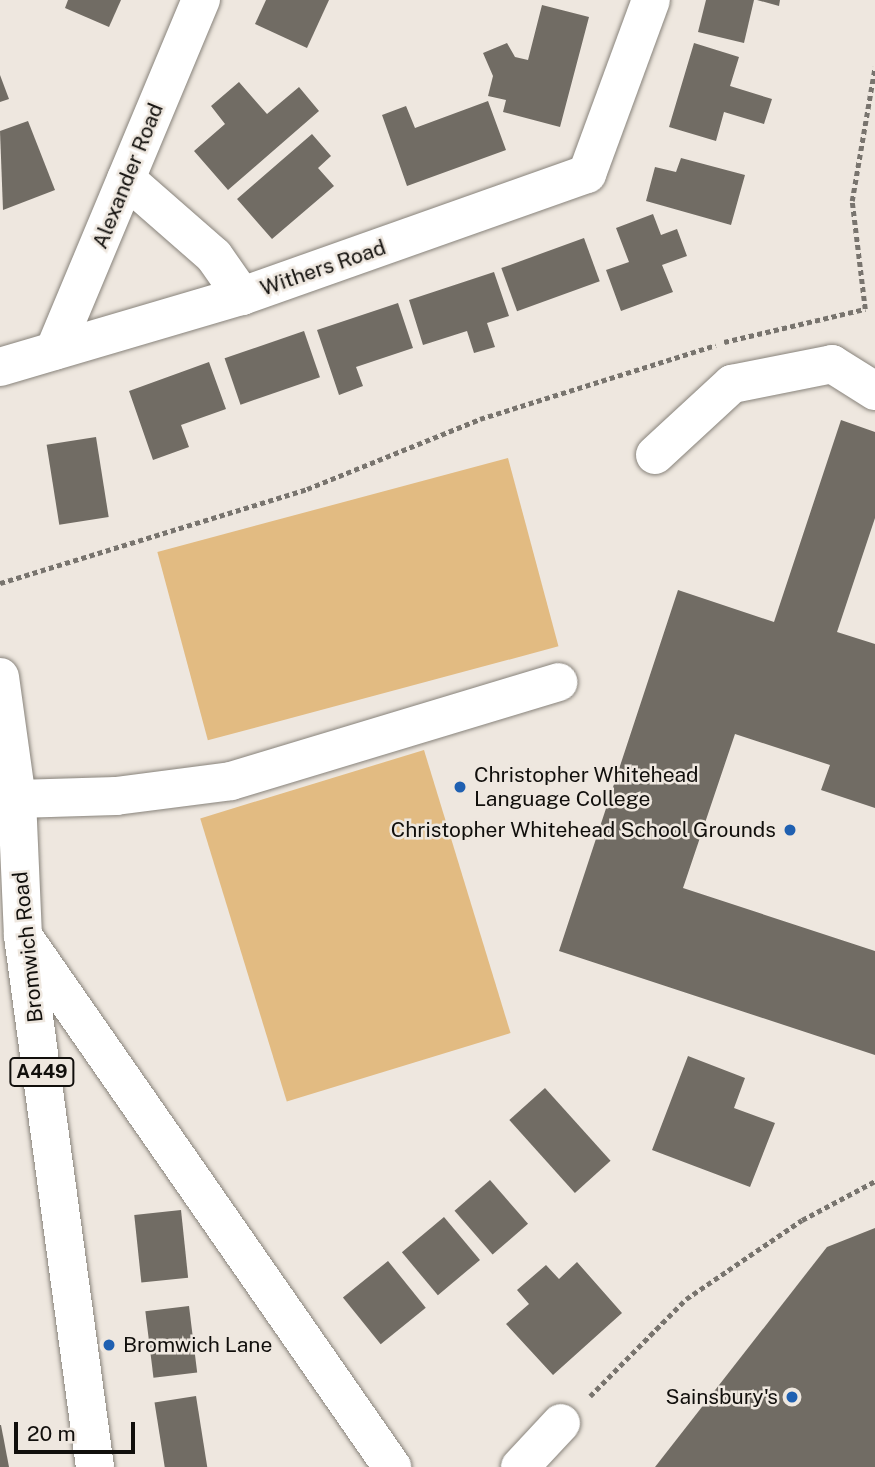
<!DOCTYPE html>
<html>
<head>
<meta charset="utf-8">
<style>
  body { margin:0 }
  #map { position:relative; width:875px; height:1467px; overflow:hidden; background:#eee7df; font-family:"Public Sans",sans-serif }
  div>[style] { position:absolute }
  .green>* { inset:0; background:#e2bb82; transform-origin:0 0 }
  .building>* { inset:0; background:#716c64; transform-origin:0 0 }
  .path>* { height:4.5px; margin-top:-2.25px; transform-origin:0; background:repeating-linear-gradient(90deg,#78746e 0 5px,transparent 0 8.5px) }
  .roads { filter:drop-shadow(0 0 2px #88837b) drop-shadow(0 0 2px #88837b) }
  .minor>* { height:38px; margin:-19px; padding:0 19px; transform-origin:19px; border-radius:19px; background:#fff }
  .major>* { height:38px; margin:-19px; padding:0 19px; transform-origin:19px; border-radius:19px; background:#fff }
  .dots>* { width:19px; height:19px; translate:-50% -50%; box-sizing:border-box; border:4px solid #eee7df; border-radius:50% }
  span { translate:-50% -50%; white-space:nowrap; text-align:center; line-height:1.15; -webkit-text-stroke:5px #eee7df; paint-order:stroke }
  .shield-label span { padding:2px 5px; background:#eee7df; border:2px solid; border-radius:5px; -webkit-text-stroke-width:0 }
  .shield-label { font-size:19px; color:#110f0c; font-weight:700 }
  .street-label { font-size:21px; color:#110f0c }
  .poi-label { font-size:21px; color:#110f0c }
  .left { translate:0 -50%; text-align:left }
  .right { translate:-100% -50%; text-align:right }
  .scale { position:absolute; left:14px; top:1422px; width:121px; height:32px; box-sizing:border-box; border:4px solid #110f0c; border-top:0; padding-left:9px; font-size:21px; line-height:24px; white-space:nowrap; color:#110f0c; -webkit-text-stroke:5px #eee7df; paint-order:stroke }
</style>
</head>
<body>
<div id="map">
  <div class="green">
    <div style="left:508px;top:458px;width:195px;height:363px;rotate:75deg"></div>
    <div style="left:424px;top:750px;width:296px;height:234px;rotate:73deg"></div>
  </div>
  <div class="building">
    <div style="clip-path:polygon(68px 0,121px 0,109px 27px,65px 8px)"></div>
    <div style="clip-path:polygon(266px 0,329px 0,307px 48px,255px 24px)"></div>
    <div style="clip-path:polygon(706px 0,754px 0,744px 43px,698px 32px)"></div>
    <div style="clip-path:polygon(757px 0,780px 0,779px 6px)"></div>
    <div style="clip-path:polygon(542px 5px,589px 17px,560px 127px,503px 112px,506px 100px,488px 96px,493px 76px,483px 53px,507px 43px,515px 57px,528px 60px)"></div>
    <div style="clip-path:polygon(694px 43px,739px 57px,730px 86px,772px 99px,764px 124px,724px 112px,716px 141px,669px 127px)"></div>
    <div style="clip-path:polygon(0 75px,9px 99px,0 102px)"></div>
    <div style="clip-path:polygon(239px 82px,267px 114px,299px 87px,319px 111px,228px 190px,194px 151px,225px 124px,211px 106px)"></div>
    <div style="clip-path:polygon(488px 101px,506px 150px,407px 186px,382px 115px,406px 106px,415px 128px)"></div>
    <div style="clip-path:polygon(28px 121px,55px 190px,3px 210px,0 131px)"></div>
    <div style="clip-path:polygon(312px 134px,331px 156px,318px 168px,334px 186px,272px 239px,237px 199px)"></div>
    <div style="clip-path:polygon(681px 158px,745px 175px,731px 225px,646px 201px,655px 167px,676px 172px)"></div>
    <div style="clip-path:polygon(653px 214px,661px 235px,677px 229px,687px 256px,662px 265px,673px 292px,621px 311px,606px 270px,629px 262px,616px 228px)"></div>
    <div style="left:584px;top:238px;width:46px;height:88px;rotate:70deg"></div>
    <div style="clip-path:polygon(494px 272px,509px 316px,487px 323px,495px 347px,474px 353px,467px 331px,423px 345px,409px 300px)"></div>
    <div style="clip-path:polygon(398px 303px,413px 348px,356px 367px,363px 386px,339px 395px,317px 330px)"></div>
    <div style="left:304px;top:331px;width:49px;height:84px;rotate:71deg"></div>
    <div style="clip-path:polygon(209px 362px,226px 409px,181px 425px,189px 447px,153px 460px,129px 391px)"></div>
    <div style="clip-path:polygon(841px 420px,875px 432px,875px 518px,837px 632px,875px 644px,875px 808px,821px 790px,830px 765px,735px 734px,683px 888px,875px 951px,875px 1055px,559px 951px,678px 590px,774px 622px)"></div>
    <div style="left:96px;top:437px;width:81px;height:50px;rotate:81deg"></div>
    <div style="clip-path:polygon(688px 1056px,745px 1078px,734px 1108px,775px 1123px,750px 1187px,652px 1150px)"></div>
    <div style="left:545px;top:1088px;width:98px;height:48px;rotate:48deg"></div>
    <div style="left:490px;top:1180px;width:58px;height:47px;rotate:49deg"></div>
    <div style="left:181px;top:1210px;width:68px;height:47px;rotate:84deg"></div>
    <div style="left:444px;top:1217px;width:56px;height:55px;rotate:50deg"></div>
    <div style="clip-path:polygon(875px 1228px,875px 1467px,655px 1467px,827px 1247px)"></div>
    <div style="left:388px;top:1261px;width:60px;height:58px;rotate:51deg"></div>
    <div style="clip-path:polygon(577px 1262px,622px 1313px,553px 1375px,506px 1324px,529px 1304px,517px 1290px,546px 1265px,559px 1279px)"></div>
    <div style="left:189px;top:1306px;width:67px;height:44px;rotate:83deg"></div>
    <div style="left:196px;top:1396px;width:72px;height:42px;rotate:81deg"></div>
    <div style="clip-path:polygon(0 1425px,1px 1425px,9px 1467px,0 1467px)"></div>
  </div>
  <div class="path">
    <div style="left:724px;top:342px;width:145px;rotate:-13.2deg"></div>
    <div style="left:865px;top:309px;width:109px;rotate:-96.9deg"></div>
    <div style="left:852px;top:201px;width:136px;rotate:-80.3deg"></div>
    <div style="left:0;top:583px;width:321px;rotate:-17deg"></div>
    <div style="left:307px;top:489px;width:187px;rotate:-22deg"></div>
    <div style="left:480px;top:419px;width:247px;rotate:-17.4deg"></div>
    <div style="left:590px;top:1396px;width:136px;rotate:-45.3deg"></div>
    <div style="left:686px;top:1299px;width:140px;rotate:-34.3deg"></div>
    <div style="left:802px;top:1220px;width:83px;rotate:-28.1deg"></div>
  </div>
  <div class="roads">
    <div class="minor">
      <div style="left:126px;top:179px;width:117px;rotate:41.2deg"></div>
      <div style="left:214px;top:256px;width:49px;rotate:55deg"></div>
      <div style="left:54px;top:351px;width:381px;rotate:-67.3deg"></div>
      <div style="left:0;top:367px;width:252px;rotate:-16.4deg"></div>
      <div style="left:242px;top:296px;width:366px;rotate:-19.5deg"></div>
      <div style="left:587px;top:174px;width:185px;rotate:-69.8deg"></div>
      <div style="left:655px;top:455px;width:105px;rotate:-42.7deg"></div>
      <div style="left:732px;top:384px;width:102px;rotate:-11.3deg"></div>
      <div style="left:832px;top:364px;width:51px;rotate:32.1deg"></div>
      <div style="left:17px;top:799px;width:99px;rotate:-1.7deg"></div>
      <div style="left:116px;top:796px;width:116px;rotate:-7.4deg"></div>
      <div style="left:231px;top:781px;width:342px;rotate:-16.8deg"></div>
      <div style="left:23px;top:936px;width:647px;rotate:55.2deg"></div>
      <div style="left:520px;top:1467px;width:60px;rotate:-47deg"></div>
    </div>
    <div class="major">
      <div style="left:0;top:677px;width:123px;rotate:82.1deg"></div>
      <div style="left:17px;top:799px;width:137px;rotate:87.5deg"></div>
      <div style="left:23px;top:936px;width:536px;rotate:82.28deg"></div>
    </div>
  </div>
  <div class="dots">
    <div style="left:460px;top:787px;background:#1f60b1"></div>
    <div style="left:790px;top:830px;background:#1f60b1"></div>
    <div style="left:109px;top:1345px;background:#1f60b1"></div>
    <div style="left:792px;top:1397px;background:#1f60b1"></div>
  </div>
  <div class="shield-label">
    <span style="left:42px;top:1072px">A449</span>
  </div>
  <div class="street-label">
    <span style="left:128px;top:176px;rotate:-68deg">Alexander Road</span>
    <span style="left:323px;top:268px;rotate:-19deg">Withers Road</span>
    <span style="left:28px;top:947px;rotate:-96deg">Bromwich Road</span>
  </div>
  <div class="poi-label">
    <span class="left" style="left:474px;top:787px">Christopher Whitehead<br>Language College</span>
    <span class="right" style="left:776px;top:830px">Christopher Whitehead School Grounds</span>
    <span class="left" style="left:123px;top:1345px">Bromwich Lane</span>
    <span class="right" style="left:778px;top:1397px">Sainsbury's</span>
  </div>
  <div class="scale">20 m</div>
</div>
</body>
</html>
